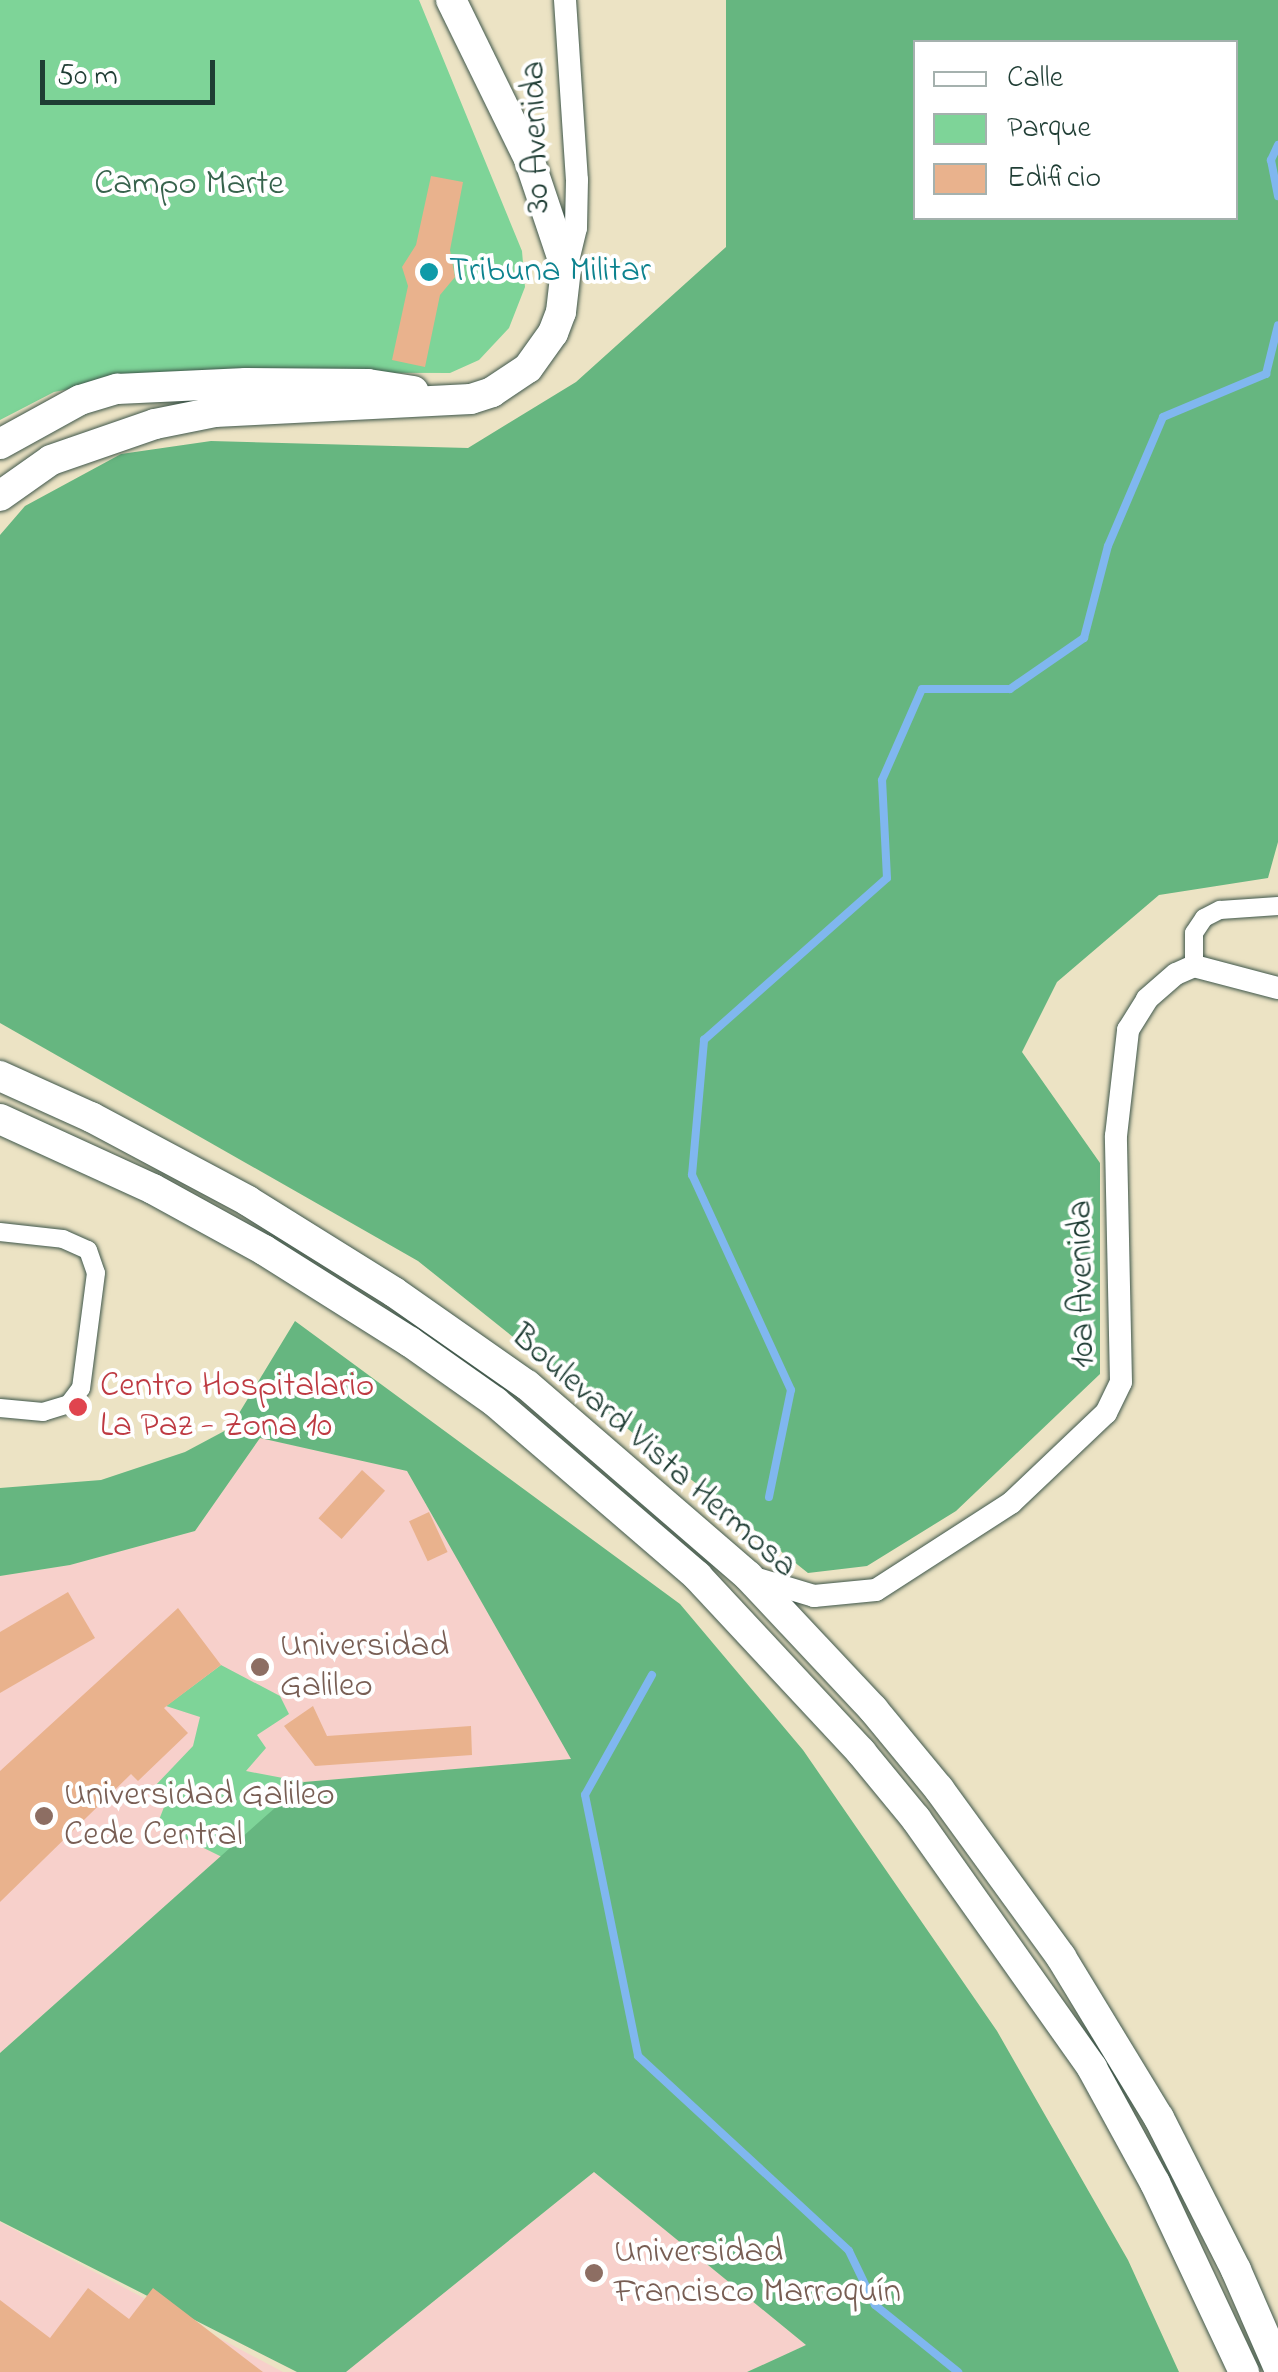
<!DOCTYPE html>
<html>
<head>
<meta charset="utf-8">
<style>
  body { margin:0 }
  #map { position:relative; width:1278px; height:2372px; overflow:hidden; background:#ece3c4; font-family:"Indie Flower",sans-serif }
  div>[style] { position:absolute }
  .built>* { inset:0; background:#f7d0cb }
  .green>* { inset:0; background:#7ed498 }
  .forest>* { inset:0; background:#66b680 }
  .stream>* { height:8px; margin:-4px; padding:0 4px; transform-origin:4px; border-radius:4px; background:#80b7ef }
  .building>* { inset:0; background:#e9b28d; transform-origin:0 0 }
  .roads { filter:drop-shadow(0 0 2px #3e564a) drop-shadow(0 0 2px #3e564a) }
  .minor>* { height:18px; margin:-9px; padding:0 9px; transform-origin:9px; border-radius:9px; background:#fff }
  .tertiary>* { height:22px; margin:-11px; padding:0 11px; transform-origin:11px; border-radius:11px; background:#fff }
  .primary>* { height:30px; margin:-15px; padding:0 15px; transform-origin:15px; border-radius:15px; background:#fff }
  .dots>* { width:28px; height:28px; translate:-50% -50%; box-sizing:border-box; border:5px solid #fff; border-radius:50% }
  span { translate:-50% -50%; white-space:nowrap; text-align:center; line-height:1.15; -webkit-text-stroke:8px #fff; paint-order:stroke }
  .street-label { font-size:35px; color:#1f3d34 }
  .park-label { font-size:35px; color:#37634d }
  .culture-label { font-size:35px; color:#0d838f }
  .left { translate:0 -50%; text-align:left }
  .health-label { font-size:35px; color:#be3a42 }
  .education-label { font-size:35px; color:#785e54 }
  .legend { position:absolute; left:913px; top:40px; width:325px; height:180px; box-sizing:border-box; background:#fff; border:2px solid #a5b1ae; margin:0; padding:12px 18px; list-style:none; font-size:30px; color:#1f3d34 }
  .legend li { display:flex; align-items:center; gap:20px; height:50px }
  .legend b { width:50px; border:2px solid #a5b1ae }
  .scale { position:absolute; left:40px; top:60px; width:175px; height:45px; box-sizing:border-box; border:5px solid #1f3d34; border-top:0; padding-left:12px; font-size:30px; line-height:35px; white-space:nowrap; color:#1f3d34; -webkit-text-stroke:8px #fff; paint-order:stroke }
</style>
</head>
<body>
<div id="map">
  <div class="built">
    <div style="clip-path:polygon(260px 1438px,407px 1471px,572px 1759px,304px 1782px,0 2053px,0 1576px,70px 1565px,195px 1531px)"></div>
    <div style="clip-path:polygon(594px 2172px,806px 2345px,747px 2372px,346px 2372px)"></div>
    <div style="clip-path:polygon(0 2222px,125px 2288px,283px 2372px,0 2372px)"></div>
  </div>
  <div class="green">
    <div style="clip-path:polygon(0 0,419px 0,522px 251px,525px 287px,509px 328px,479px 360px,450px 373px,156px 372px,54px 392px,0 420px)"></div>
    <div style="clip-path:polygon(221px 1665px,280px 1696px,289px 1714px,257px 1735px,266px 1748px,246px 1771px,304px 1782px,222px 1857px,157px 1825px,166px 1802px,154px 1787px,193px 1746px,200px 1717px,166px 1706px)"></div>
  </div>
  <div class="forest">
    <div style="clip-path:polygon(evenodd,726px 0,1278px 0,1278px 842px,1268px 878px,1159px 895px,1057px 982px,1022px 1052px,1100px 1163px,1100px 1374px,956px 1511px,867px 1566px,808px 1573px,418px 1261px,0 1023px,0 535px,25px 506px,121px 454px,211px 441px,468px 448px,576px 382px,726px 247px,726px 0,1236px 42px,1236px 218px,916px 218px,916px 42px,1236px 42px)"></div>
    <div style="clip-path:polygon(295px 1321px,680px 1604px,803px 1750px,997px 2031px,1128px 2260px,1179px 2372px,747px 2372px,806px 2345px,594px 2172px,346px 2372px,297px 2372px,0 2221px,0 2053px,304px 1782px,571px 1759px,407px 1471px,260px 1438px,195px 1531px,70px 1565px,0 1576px,0 1488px,101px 1480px,185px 1452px,230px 1428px)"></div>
  </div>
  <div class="stream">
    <div style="left:1278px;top:145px;width:17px;rotate:115deg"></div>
    <div style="left:1271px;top:160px;width:37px;rotate:79deg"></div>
    <div style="left:769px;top:1497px;width:109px;rotate:-78.4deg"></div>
    <div style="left:791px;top:1390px;width:237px;rotate:-114.7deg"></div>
    <div style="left:692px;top:1175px;width:136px;rotate:-84.9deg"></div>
    <div style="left:704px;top:1040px;width:244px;rotate:-41.5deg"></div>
    <div style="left:887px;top:878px;width:98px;rotate:-92.9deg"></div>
    <div style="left:882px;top:780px;width:99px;rotate:-66.3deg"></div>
    <div style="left:922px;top:689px;width:88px"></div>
    <div style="left:1010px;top:689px;width:90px;rotate:-34.6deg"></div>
    <div style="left:1084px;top:638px;width:95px;rotate:-75.4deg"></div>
    <div style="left:1108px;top:546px;width:140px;rotate:-66.9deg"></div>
    <div style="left:1163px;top:417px;width:112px;rotate:-22.7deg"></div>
    <div style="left:1266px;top:374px;width:50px;rotate:-76.2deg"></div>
    <div style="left:652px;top:1675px;width:137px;rotate:119.2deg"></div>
    <div style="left:585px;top:1795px;width:266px;rotate:78.5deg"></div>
    <div style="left:638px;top:2056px;width:287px;rotate:42.7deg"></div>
    <div style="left:849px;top:2251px;width:60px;rotate:64.3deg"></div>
    <div style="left:875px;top:2305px;width:107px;rotate:38.9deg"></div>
  </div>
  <div class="building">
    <div style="clip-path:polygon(431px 176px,463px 182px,450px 250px,455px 277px,440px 295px,425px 367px,392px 360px,408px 286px,402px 267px,416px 245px)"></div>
    <div style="left:362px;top:1470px;width:31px;height:65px;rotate:42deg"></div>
    <div style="left:429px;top:1512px;width:44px;height:22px;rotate:65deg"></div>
    <div style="clip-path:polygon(68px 1592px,95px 1638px,0 1693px,0 1632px)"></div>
    <div style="clip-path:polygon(178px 1608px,221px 1665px,164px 1708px,188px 1733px,138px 1781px,131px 1774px,0 1902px,0 1771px)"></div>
    <div style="clip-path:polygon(313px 1706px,327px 1736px,471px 1726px,472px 1755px,315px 1766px,284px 1726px)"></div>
    <div style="clip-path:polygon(88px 2288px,129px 2319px,153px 2288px,263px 2372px,0 2372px,0 2300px,50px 2338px)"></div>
  </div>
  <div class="roads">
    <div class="minor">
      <div style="left:1194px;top:966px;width:33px;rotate:-90deg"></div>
      <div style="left:1194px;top:933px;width:18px;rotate:-56deg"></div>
      <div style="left:1204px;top:918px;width:18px;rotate:-27deg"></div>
      <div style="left:1220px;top:910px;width:58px;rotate:-3.9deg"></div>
      <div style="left:0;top:1232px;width:63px;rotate:6.3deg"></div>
      <div style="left:63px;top:1239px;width:27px;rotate:24deg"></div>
      <div style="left:88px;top:1250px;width:24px;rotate:71deg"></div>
      <div style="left:96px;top:1273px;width:116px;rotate:97.4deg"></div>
      <div style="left:81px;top:1388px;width:20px;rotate:127deg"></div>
      <div style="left:69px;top:1404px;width:27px;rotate:163deg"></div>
      <div style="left:43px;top:1412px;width:43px;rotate:-174.7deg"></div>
    </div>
    <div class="tertiary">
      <div style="left:565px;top:0;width:180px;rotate:86.2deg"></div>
      <div style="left:577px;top:180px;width:48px;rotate:91.2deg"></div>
      <div style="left:576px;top:228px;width:42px;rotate:103.7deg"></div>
      <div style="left:751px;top:1577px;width:66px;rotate:16.8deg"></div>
      <div style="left:814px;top:1596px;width:62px;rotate:-5.5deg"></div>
      <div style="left:876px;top:1590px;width:161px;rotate:-32.8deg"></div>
      <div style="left:1011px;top:1503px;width:131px;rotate:-43.5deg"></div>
      <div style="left:1106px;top:1413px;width:34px;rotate:-64deg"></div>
      <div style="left:1121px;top:1382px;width:246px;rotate:-91.2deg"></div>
      <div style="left:1116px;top:1136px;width:107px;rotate:-83.5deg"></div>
      <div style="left:1128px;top:1030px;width:36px;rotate:-58deg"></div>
      <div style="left:1147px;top:999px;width:38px;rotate:-41deg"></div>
      <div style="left:1176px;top:974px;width:20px;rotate:-24deg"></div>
      <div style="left:1194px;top:966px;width:87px;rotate:14.7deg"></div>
    </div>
    <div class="primary">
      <div style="left:0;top:444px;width:91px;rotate:-28.8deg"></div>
      <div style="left:80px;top:400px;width:39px;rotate:-17deg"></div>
      <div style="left:117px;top:389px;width:129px;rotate:-2.7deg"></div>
      <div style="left:246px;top:383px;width:122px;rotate:0.5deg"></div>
      <div style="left:368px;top:384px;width:46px;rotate:8.8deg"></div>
      <div style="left:0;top:496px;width:62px;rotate:-35.2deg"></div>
      <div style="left:51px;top:460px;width:110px;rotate:-19.1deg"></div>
      <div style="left:155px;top:424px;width:61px;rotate:-11.3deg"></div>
      <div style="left:215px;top:412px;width:256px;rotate:-2.9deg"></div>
      <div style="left:471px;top:399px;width:22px;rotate:-18deg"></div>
      <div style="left:492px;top:392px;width:43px;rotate:-33.7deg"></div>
      <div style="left:528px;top:368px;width:43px;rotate:-54.5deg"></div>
      <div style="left:553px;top:333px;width:22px;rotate:-69deg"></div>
      <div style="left:561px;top:312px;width:43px;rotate:-83.4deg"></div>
      <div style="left:566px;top:269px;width:116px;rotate:-108.6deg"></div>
      <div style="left:529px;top:159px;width:177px;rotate:-116.1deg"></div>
      <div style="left:0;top:1076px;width:100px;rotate:24.3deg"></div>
      <div style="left:91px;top:1117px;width:178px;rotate:28.1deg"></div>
      <div style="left:248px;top:1201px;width:172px;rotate:31.9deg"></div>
      <div style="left:394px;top:1292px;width:162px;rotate:35deg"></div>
      <div style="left:527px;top:1385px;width:292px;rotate:40.8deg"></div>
      <div style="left:748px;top:1576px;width:183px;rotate:46.8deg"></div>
      <div style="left:873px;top:1709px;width:104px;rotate:50.5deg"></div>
      <div style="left:939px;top:1789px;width:208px;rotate:54deg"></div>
      <div style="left:1061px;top:1957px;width:188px;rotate:58.7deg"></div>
      <div style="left:1159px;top:2118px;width:170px;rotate:63.1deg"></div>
      <div style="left:1236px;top:2270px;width:105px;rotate:66.4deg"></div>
      <div style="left:0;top:1119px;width:168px;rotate:24.6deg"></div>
      <div style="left:153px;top:1189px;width:127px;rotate:28.8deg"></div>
      <div style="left:264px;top:1250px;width:173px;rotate:32.2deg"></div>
      <div style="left:410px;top:1342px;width:104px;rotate:35.2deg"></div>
      <div style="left:495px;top:1402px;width:267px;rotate:40.7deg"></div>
      <div style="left:697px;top:1576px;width:241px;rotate:47deg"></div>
      <div style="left:861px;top:1752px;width:87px;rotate:50.6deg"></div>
      <div style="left:916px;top:1819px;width:305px;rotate:54.7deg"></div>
      <div style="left:1092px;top:2068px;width:131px;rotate:61.3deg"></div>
      <div style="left:1155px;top:2183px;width:209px;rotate:64.8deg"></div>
    </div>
  </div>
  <div class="dots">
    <div style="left:429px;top:272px;background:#0f9aa8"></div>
    <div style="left:78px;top:1407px;background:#e0444e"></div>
    <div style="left:260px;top:1667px;background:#8d6e63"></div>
    <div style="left:44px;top:1816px;background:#8d6e63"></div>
    <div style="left:594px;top:2273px;background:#8d6e63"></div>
  </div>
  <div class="street-label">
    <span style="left:537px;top:137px;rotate:-92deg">30 Avenida</span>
    <span style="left:1083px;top:1284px;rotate:-91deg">10a Avenida</span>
    <span style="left:653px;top:1452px;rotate:41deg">Boulevard Vista Hermosa</span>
  </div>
  <div class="park-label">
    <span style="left:189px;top:185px">Campo Marte</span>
  </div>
  <div class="culture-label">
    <span class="left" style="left:449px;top:272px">Tribuna Militar</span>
  </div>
  <div class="health-label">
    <span class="left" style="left:100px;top:1407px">Centro Hospitalario<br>La Paz - Zona 10</span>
  </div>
  <div class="education-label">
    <span class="left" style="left:280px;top:1667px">Universidad<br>Galileo</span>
    <span class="left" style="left:64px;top:1816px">Universidad Galileo<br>Cede Central</span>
    <span class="left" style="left:614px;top:2273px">Universidad<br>Francisco Marroquín</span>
  </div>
  <ul class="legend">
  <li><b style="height:12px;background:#fff"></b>Calle</li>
  <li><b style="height:28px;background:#7ed498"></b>Parque</li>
  <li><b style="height:28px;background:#e9b28d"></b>Edificio</li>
  </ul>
  <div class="scale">50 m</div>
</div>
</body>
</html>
